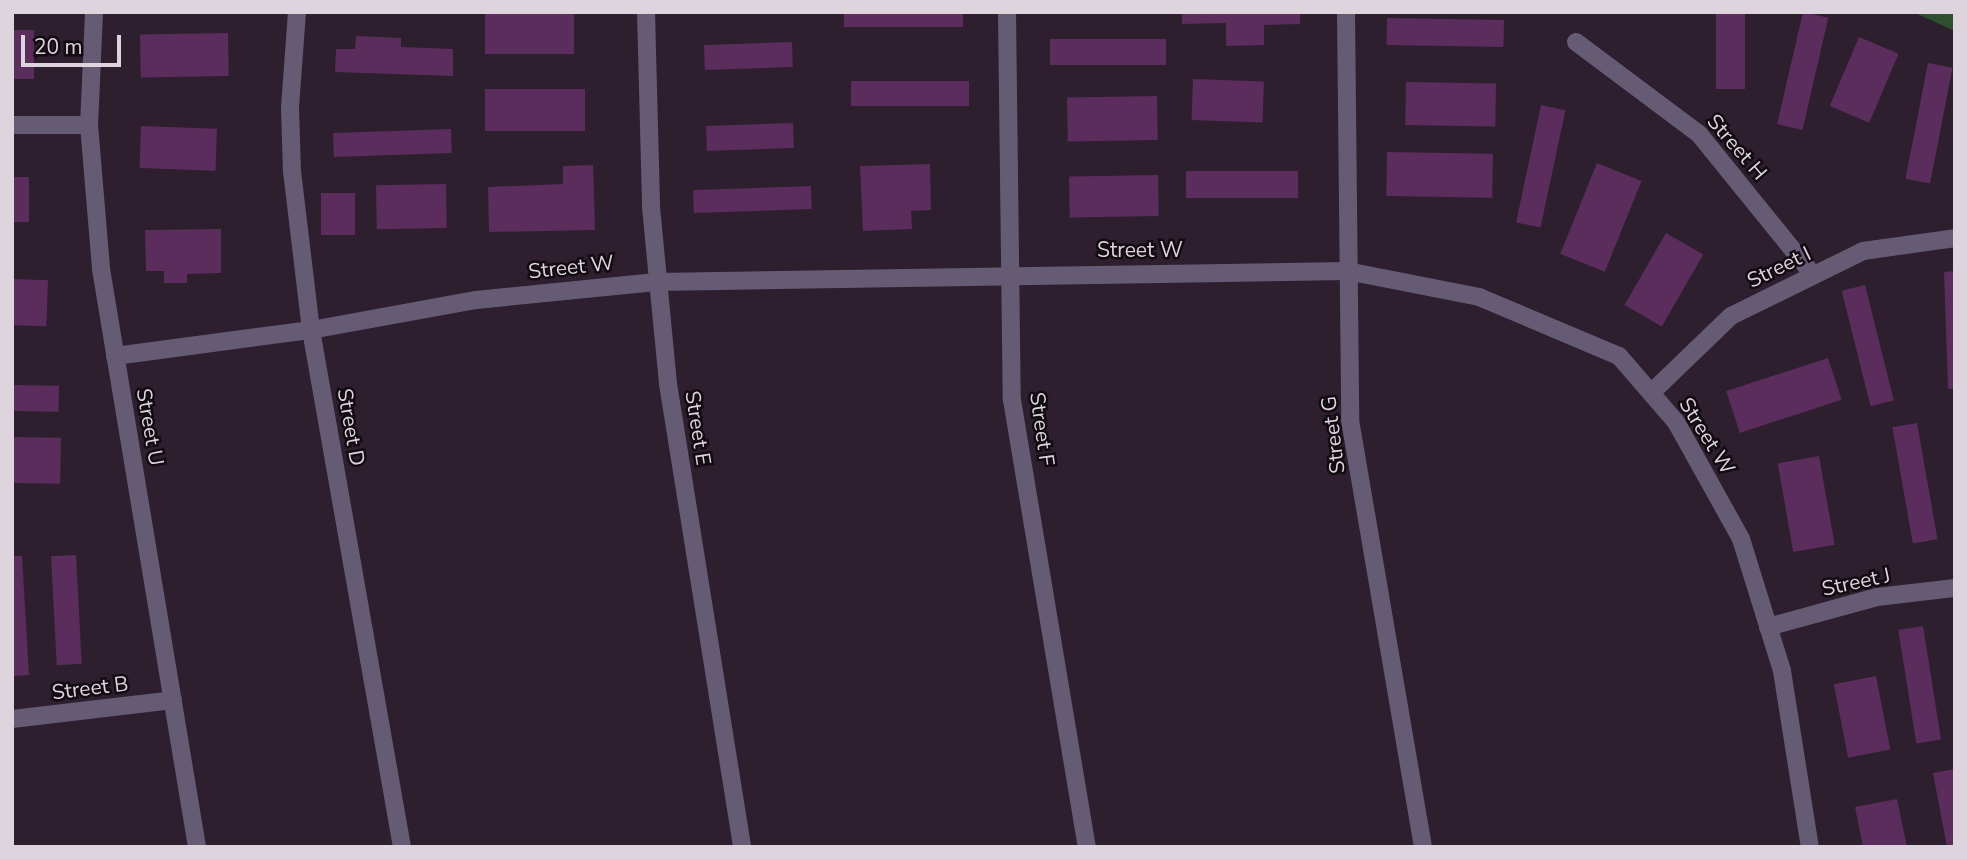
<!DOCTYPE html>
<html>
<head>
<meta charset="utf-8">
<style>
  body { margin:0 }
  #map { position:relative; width:1967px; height:859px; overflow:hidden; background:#2e1f2e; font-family:"Nunito Sans",sans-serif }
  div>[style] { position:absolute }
  .green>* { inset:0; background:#2e502f }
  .building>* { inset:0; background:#5a2d5c; transform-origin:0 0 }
  .street>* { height:18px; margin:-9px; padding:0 9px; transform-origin:9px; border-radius:9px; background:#665b74 }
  span { translate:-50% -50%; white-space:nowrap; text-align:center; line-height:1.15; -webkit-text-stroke:5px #120b12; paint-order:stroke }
  .street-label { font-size:21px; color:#ded4de }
  .frame { position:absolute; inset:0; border:14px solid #ded4de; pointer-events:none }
  .scale { position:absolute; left:21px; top:35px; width:100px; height:32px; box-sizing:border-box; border:4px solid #ded4de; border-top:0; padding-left:9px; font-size:21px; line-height:24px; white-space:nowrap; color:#ded4de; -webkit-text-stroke:5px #120b12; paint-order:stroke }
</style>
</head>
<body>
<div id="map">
  <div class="green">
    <div style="clip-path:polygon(1913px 12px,1955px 12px,1955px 31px)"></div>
  </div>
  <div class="building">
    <div style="left:485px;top:12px;width:89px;height:42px"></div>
    <div style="left:844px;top:12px;width:119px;height:15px"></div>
    <div style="clip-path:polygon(1182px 12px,1300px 12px,1300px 24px,1264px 25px,1264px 45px,1226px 46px,1226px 23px,1182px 24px)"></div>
    <div style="left:1716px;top:12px;width:29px;height:77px"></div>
    <div style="left:1803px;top:12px;width:26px;height:115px;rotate:13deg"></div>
    <div style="left:1387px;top:18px;width:117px;height:27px;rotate:1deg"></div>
    <div style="left:12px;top:30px;width:22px;height:49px"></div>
    <div style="left:228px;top:33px;width:43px;height:88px;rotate:89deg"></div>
    <div style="clip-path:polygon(356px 36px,401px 38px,401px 47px,453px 49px,453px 76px,335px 72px,336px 49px,355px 49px)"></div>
    <div style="left:1859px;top:37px;width:43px;height:75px;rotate:23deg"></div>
    <div style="left:1050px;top:39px;width:116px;height:26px"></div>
    <div style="left:792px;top:42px;width:25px;height:88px;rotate:88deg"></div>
    <div style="left:1928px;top:63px;width:25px;height:118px;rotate:11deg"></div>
    <div style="left:1193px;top:79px;width:71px;height:41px;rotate:2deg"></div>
    <div style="left:851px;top:81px;width:118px;height:25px"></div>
    <div style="left:1406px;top:82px;width:90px;height:43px;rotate:1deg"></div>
    <div style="left:585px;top:89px;width:42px;height:100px;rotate:90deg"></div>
    <div style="left:1157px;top:96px;width:44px;height:90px;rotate:89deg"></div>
    <div style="left:1541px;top:105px;width:25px;height:120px;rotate:12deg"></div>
    <div style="left:793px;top:123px;width:25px;height:87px;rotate:88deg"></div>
    <div style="left:141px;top:126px;width:76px;height:42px;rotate:2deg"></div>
    <div style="left:451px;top:129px;width:24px;height:118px;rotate:88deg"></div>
    <div style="left:1387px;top:152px;width:106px;height:44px;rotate:1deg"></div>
    <div style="left:1597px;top:163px;width:48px;height:98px;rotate:22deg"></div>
    <div style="clip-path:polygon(930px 164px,931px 210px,911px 211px,912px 229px,863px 231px,860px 166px)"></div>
    <div style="clip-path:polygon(593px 165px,595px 230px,489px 232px,488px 187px,563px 184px,563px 166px)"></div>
    <div style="left:1298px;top:171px;width:27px;height:112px;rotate:90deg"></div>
    <div style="left:1158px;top:175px;width:41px;height:89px;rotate:89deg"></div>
    <div style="left:12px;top:177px;width:17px;height:45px"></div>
    <div style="left:446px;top:184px;width:44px;height:70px;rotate:89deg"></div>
    <div style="left:811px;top:186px;width:23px;height:118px;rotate:88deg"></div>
    <div style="left:321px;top:193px;width:34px;height:42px"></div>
    <div style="clip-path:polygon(221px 229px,221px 273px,187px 274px,187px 283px,164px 283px,164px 271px,146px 271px,145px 230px)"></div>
    <div style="left:1666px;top:233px;width:43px;height:83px;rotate:30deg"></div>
    <div style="clip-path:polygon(1955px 271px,1955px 389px,1948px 389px,1944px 272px)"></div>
    <div style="left:12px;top:279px;width:36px;height:46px;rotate:2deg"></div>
    <div style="left:1865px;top:285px;width:119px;height:24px;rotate:76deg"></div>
    <div style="left:1828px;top:358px;width:44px;height:107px;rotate:72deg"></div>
    <div style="left:12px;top:385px;width:47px;height:26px;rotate:1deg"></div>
    <div style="left:1917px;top:423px;width:118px;height:25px;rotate:80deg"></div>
    <div style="left:12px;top:437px;width:49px;height:46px;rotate:1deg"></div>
    <div style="left:1819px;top:456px;width:90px;height:42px;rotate:80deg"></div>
    <div style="left:76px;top:555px;width:109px;height:25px;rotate:87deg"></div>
    <div style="clip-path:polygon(12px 556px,22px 556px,29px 675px,12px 676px)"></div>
    <div style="left:1923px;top:626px;width:115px;height:25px;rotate:81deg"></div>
    <div style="left:1876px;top:676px;width:75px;height:43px;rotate:79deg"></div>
    <div style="clip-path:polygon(1955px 769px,1955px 847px,1947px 847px,1933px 773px)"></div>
    <div style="clip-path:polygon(1897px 799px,1907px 847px,1863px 847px,1855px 807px)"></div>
  </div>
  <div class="street">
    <div style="left:94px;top:12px;width:113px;rotate:92.5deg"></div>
    <div style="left:89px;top:125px;width:144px;rotate:85.2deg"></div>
    <div style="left:101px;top:269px;width:586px;rotate:80.57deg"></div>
    <div style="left:297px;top:12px;width:96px;rotate:94.2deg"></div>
    <div style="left:290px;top:108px;width:63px;rotate:88.2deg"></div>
    <div style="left:292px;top:171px;width:160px;rotate:83.2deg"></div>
    <div style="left:311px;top:330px;width:525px;rotate:80.02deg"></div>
    <div style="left:646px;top:12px;width:195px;rotate:88.5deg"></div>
    <div style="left:651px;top:207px;width:178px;rotate:84.5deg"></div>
    <div style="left:668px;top:384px;width:469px;rotate:80.9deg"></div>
    <div style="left:1007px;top:12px;width:388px;rotate:89.3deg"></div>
    <div style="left:1012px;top:400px;width:453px;rotate:80.5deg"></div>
    <div style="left:1346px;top:12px;width:408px;rotate:89.4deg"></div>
    <div style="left:1350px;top:420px;width:433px;rotate:80.3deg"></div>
    <div style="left:1576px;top:42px;width:154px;rotate:36.8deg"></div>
    <div style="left:1699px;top:134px;width:181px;rotate:51deg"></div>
    <div style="left:12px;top:125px;width:77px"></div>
    <div style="left:115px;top:356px;width:198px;rotate:-7.6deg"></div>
    <div style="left:311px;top:330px;width:168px;rotate:-10.3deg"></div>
    <div style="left:476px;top:300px;width:181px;rotate:-5.7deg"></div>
    <div style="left:656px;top:282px;width:691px;rotate:-0.91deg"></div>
    <div style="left:1347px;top:271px;width:135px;rotate:11.1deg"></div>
    <div style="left:1479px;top:297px;width:152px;rotate:22.9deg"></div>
    <div style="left:1619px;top:356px;width:87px;rotate:49.2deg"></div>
    <div style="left:1676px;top:422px;width:134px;rotate:60.9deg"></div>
    <div style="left:1741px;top:539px;width:138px;rotate:72.7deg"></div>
    <div style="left:1782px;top:671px;width:178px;rotate:81deg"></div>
    <div style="left:1651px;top:393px;width:111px;rotate:-43.9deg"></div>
    <div style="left:1731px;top:316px;width:147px;rotate:-26.2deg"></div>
    <div style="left:1863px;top:251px;width:93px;rotate:-8deg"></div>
    <div style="left:1768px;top:627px;width:113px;rotate:-15.4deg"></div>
    <div style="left:1877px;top:597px;width:79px;rotate:-6.6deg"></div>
    <div style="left:12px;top:719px;width:162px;rotate:-6.7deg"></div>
  </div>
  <div class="street-label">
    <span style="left:1737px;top:147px;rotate:49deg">Street H</span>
    <span style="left:1140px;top:250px">Street W</span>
    <span style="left:571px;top:267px;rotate:-6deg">Street W</span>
    <span style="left:1779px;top:267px;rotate:-26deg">Street I</span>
    <span style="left:150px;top:427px;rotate:80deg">Street U</span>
    <span style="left:351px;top:427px;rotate:80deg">Street D</span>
    <span style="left:698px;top:428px;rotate:81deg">Street E</span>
    <span style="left:1042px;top:429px;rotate:82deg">Street F</span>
    <span style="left:1333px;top:435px;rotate:-97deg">Street G</span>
    <span style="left:1707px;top:436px;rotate:58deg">Street W</span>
    <span style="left:1856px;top:582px;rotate:-12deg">Street J</span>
    <span style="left:90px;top:688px;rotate:-7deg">Street B</span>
  </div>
  <div class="frame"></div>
  <div class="scale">20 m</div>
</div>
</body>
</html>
